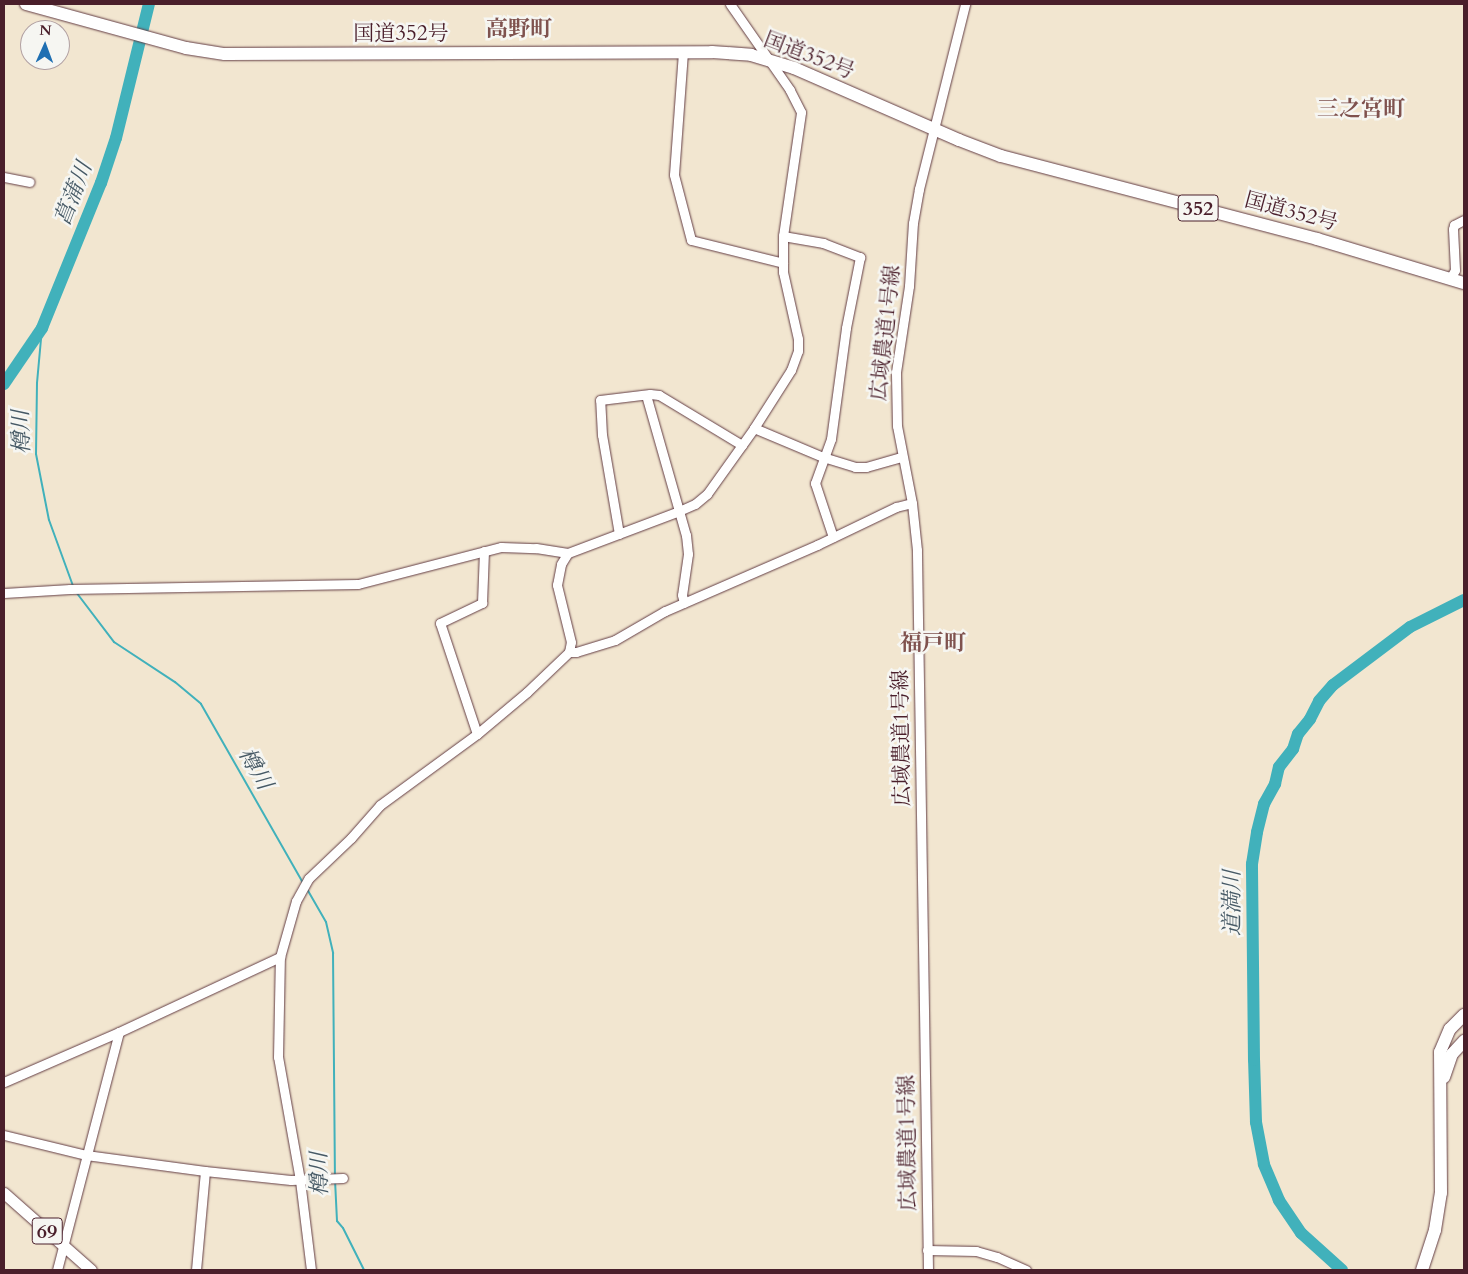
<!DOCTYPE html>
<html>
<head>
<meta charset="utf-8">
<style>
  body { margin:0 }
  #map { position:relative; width:1468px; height:1274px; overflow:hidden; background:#f2e6d0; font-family:Cardo,"Noto Serif JP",serif }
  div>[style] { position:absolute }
  .stream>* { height:2px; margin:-1px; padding:0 1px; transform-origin:1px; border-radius:1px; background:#41b1bb }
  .river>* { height:12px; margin:-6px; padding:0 6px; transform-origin:6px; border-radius:6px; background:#41b1bb }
  .roads { filter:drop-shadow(0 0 1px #633d44) drop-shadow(0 0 1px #633d44) }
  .minor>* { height:9px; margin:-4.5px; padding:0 4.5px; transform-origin:4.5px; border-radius:4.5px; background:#fff }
  .major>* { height:11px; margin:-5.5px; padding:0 5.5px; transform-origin:5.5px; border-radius:5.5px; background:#fff }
  .highway>* { height:12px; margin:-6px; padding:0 6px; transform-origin:6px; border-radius:6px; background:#fff }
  span { translate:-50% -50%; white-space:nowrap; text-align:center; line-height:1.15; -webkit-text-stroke:5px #f6f6f2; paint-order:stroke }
  .shield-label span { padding:1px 4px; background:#f6f6f2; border:1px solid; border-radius:4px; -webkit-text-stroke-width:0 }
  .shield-label { font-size:20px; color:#4a1f2b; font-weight:700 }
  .street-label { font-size:21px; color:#4a1f2b }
  .neighbourhood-label { font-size:22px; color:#7f524e; font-weight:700 }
  .water-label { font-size:22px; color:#465965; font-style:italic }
  .frame { position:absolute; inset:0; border:5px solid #4a1f2b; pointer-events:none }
  .north { position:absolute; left:20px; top:20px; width:50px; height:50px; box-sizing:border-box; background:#f6f6f2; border:1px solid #b1a0a2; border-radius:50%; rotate:2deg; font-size:14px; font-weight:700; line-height:20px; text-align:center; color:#4a1f2b }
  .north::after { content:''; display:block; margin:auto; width:18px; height:22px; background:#1f6fb2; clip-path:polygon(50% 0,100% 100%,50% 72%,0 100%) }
</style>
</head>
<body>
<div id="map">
  <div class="stream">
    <div style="left:42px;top:328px;width:55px;rotate:95.2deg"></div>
    <div style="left:37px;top:383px;width:71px;rotate:90.8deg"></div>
    <div style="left:36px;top:454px;width:67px;rotate:78.9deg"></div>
    <div style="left:49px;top:520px;width:70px;rotate:70deg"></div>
    <div style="left:76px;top:592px;width:63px;rotate:52.8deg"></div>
    <div style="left:114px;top:642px;width:73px;rotate:33.3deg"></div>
    <div style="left:175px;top:682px;width:34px;rotate:40deg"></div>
    <div style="left:201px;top:704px;width:206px;rotate:60.3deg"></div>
    <div style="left:307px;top:889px;width:38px;rotate:60deg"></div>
    <div style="left:326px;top:922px;width:32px;rotate:77deg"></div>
    <div style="left:333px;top:953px;width:222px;rotate:89.5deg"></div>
    <div style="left:335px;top:1180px;width:41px;rotate:87.2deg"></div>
    <div style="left:337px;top:1221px;width:9px;rotate:49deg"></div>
    <div style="left:343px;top:1228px;width:47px;rotate:63.4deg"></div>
  </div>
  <div class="river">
    <div style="left:4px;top:384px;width:68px;rotate:-55.8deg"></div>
    <div style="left:42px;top:328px;width:157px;rotate:-67.9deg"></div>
    <div style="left:101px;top:183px;width:47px;rotate:-71.6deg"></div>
    <div style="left:116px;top:138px;width:138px;rotate:-76.2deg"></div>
    <div style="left:1342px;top:1270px;width:55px;rotate:-137.9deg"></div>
    <div style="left:1301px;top:1233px;width:40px;rotate:-124deg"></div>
    <div style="left:1279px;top:1200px;width:39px;rotate:-113deg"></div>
    <div style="left:1264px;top:1164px;width:43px;rotate:-100.8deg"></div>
    <div style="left:1256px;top:1122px;width:62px;rotate:-91.8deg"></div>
    <div style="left:1254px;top:1060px;width:196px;rotate:-90.6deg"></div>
    <div style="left:1252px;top:864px;width:32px;rotate:-81deg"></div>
    <div style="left:1257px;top:832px;width:29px;rotate:-76deg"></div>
    <div style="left:1264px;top:804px;width:23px;rotate:-61deg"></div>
    <div style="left:1275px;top:784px;width:17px;rotate:-77deg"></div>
    <div style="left:1279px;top:767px;width:23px;rotate:-52deg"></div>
    <div style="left:1293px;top:749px;width:16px;rotate:-72deg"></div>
    <div style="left:1298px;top:734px;width:19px;rotate:-51deg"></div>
    <div style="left:1310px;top:719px;width:20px;rotate:-63deg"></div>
    <div style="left:1319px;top:701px;width:21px;rotate:-49deg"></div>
    <div style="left:1333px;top:685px;width:96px;rotate:-37deg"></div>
    <div style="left:1410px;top:627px;width:60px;rotate:-26.6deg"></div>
  </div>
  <div class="roads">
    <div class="minor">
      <div style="left:683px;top:52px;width:123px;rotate:94.2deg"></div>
      <div style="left:674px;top:175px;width:67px;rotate:75.3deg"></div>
      <div style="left:691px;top:240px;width:95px;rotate:14deg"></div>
      <div style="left:4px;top:177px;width:26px;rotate:11deg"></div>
      <div style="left:783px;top:236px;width:41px;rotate:9.9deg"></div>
      <div style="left:823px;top:243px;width:40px;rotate:21deg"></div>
      <div style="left:860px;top:257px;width:72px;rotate:101.2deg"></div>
      <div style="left:846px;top:328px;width:112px;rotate:97.7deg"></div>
      <div style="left:831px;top:439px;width:47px;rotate:110deg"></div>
      <div style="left:815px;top:483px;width:57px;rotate:71.6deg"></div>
      <div style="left:1450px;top:279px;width:10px;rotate:-61deg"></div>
      <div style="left:1455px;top:270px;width:41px;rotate:-92.8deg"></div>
      <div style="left:1453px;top:229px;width:4px;rotate:-76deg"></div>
      <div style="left:1454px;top:225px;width:11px;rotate:-27deg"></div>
      <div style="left:646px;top:395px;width:146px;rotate:74.1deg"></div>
      <div style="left:686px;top:535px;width:19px;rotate:84deg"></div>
      <div style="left:688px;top:554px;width:41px;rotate:98.3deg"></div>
      <div style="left:682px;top:595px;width:8px;rotate:76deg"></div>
      <div style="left:754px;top:428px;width:75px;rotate:22.8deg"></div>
      <div style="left:823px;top:457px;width:34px;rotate:17deg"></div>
      <div style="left:855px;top:467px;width:11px"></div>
      <div style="left:866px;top:467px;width:37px;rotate:-16deg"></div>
      <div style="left:619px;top:534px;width:100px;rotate:-99.7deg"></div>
      <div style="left:602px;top:435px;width:35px;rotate:-93deg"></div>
      <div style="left:600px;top:400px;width:50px;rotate:-6.8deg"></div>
      <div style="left:650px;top:394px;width:9px;rotate:6deg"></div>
      <div style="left:659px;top:395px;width:97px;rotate:31.1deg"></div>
      <div style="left:4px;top:593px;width:66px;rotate:-3.5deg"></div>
      <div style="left:70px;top:589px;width:288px;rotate:-1deg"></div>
      <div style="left:358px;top:584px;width:148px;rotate:-14.5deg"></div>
      <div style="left:501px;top:547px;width:35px;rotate:2deg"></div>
      <div style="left:536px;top:548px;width:32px;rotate:9deg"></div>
      <div style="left:568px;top:553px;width:119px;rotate:-20.7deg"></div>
      <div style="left:679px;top:511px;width:17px;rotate:-24deg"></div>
      <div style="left:695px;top:504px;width:16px;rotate:-40deg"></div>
      <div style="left:707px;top:494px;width:81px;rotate:-54.5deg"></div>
      <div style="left:754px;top:428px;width:69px;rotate:-57.5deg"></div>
      <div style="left:791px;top:370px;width:20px;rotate:-70deg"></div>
      <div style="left:798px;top:351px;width:12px;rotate:-90deg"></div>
      <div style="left:798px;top:339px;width:69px;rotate:-102.6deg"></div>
      <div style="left:783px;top:272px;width:36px;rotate:-90deg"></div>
      <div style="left:783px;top:236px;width:125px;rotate:-81.7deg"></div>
      <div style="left:801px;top:112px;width:25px;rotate:-117deg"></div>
      <div style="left:790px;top:90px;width:105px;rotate:-124.9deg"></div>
      <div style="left:569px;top:652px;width:7px"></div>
      <div style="left:576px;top:652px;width:41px;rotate:-17.1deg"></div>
      <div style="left:615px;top:640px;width:58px;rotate:-30.1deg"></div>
      <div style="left:665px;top:611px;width:166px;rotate:-23.5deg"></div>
      <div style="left:817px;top:545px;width:88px;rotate:-25.7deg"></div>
      <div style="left:896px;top:507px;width:16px;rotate:-14deg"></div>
      <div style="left:477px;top:734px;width:117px;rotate:-108.4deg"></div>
      <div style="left:440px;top:623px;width:47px;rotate:-25.5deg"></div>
      <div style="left:482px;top:603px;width:52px;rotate:-87.8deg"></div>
      <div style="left:4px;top:1082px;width:125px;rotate:-23.5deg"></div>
      <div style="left:119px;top:1032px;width:178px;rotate:-25deg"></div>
      <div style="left:4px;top:1135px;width:84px;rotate:13.7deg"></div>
      <div style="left:86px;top:1155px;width:120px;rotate:7.7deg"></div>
      <div style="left:205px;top:1171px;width:86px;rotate:6deg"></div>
      <div style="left:291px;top:1180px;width:52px;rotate:-2.2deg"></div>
      <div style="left:927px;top:1250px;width:49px;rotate:1.2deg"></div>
      <div style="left:976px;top:1251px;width:22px;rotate:16deg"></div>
      <div style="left:997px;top:1257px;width:32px;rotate:24deg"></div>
      <div style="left:57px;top:1270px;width:246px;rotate:-75.4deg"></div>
      <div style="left:196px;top:1270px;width:99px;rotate:-84.8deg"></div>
      <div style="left:311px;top:1270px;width:91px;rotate:-97deg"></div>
      <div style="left:300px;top:1180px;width:125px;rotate:-100.1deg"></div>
      <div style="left:278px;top:1057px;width:100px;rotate:-88.9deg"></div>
      <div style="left:280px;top:957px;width:58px;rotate:-74.1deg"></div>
      <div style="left:296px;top:901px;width:26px;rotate:-61deg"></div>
      <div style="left:309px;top:878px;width:58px;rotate:-43.6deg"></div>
      <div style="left:351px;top:838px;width:44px;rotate:-48.7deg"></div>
      <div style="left:380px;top:805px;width:120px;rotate:-36.2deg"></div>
      <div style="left:477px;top:734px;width:65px;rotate:-40deg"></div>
      <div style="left:527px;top:692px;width:58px;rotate:-43.6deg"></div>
      <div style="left:569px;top:652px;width:10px;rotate:-79deg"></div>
      <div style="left:571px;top:642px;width:59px;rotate:-103.8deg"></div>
      <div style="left:557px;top:585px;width:21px;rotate:-79deg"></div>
      <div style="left:561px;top:564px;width:13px;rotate:-58deg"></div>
      <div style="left:928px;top:1270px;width:720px;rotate:-90.88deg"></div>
      <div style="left:917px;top:550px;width:47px;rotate:-96.1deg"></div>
      <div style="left:912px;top:503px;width:78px;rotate:-101deg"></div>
      <div style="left:897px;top:426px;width:54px;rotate:-91.1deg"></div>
      <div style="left:896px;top:372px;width:87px;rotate:-81.4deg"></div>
      <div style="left:909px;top:286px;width:63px;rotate:-86.4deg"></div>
      <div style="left:913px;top:223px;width:35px;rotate:-80deg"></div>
      <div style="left:919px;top:189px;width:191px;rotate:-76deg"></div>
    </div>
    <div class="major">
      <div style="left:4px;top:1193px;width:116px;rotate:41.5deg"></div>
    </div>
    <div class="highway">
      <div style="left:26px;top:4px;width:166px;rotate:15.4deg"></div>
      <div style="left:186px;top:48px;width:39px;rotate:9deg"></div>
      <div style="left:225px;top:54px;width:487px;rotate:-0.2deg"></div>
      <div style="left:712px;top:52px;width:39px;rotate:4deg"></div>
      <div style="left:751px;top:55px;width:45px;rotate:16.8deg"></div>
      <div style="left:794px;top:68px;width:180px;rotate:23.6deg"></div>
      <div style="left:959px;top:140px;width:45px;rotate:20.9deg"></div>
      <div style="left:1001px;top:156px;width:327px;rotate:14.7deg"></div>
      <div style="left:1317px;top:239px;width:153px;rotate:16.7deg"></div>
      <div style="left:1444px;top:1077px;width:24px;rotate:-71deg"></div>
      <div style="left:1452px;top:1054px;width:18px;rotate:-47deg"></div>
      <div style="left:1422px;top:1270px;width:42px;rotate:-72deg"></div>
      <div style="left:1435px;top:1230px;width:37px;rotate:-81deg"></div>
      <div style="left:1441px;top:1193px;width:141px;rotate:-90.4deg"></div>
      <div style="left:1440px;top:1052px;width:25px;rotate:-67deg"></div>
      <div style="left:1450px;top:1029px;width:20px;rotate:-45deg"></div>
    </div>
  </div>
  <div class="shield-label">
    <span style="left:1198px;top:208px">352</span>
    <span style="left:47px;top:1231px">69</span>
  </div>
  <div class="street-label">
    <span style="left:401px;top:34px">国道352号</span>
    <span style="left:809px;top:56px;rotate:21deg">国道352号</span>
    <span style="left:1291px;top:212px;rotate:15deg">国道352号</span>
    <span style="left:886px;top:333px;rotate:-84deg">広域農道1号線</span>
    <span style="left:902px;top:738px;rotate:-91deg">広域農道1号線</span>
    <span style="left:908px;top:1143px;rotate:-91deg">広域農道1号線</span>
  </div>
  <div class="neighbourhood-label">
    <span style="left:519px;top:30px">高野町</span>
    <span style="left:1361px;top:110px">三之宮町</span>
    <span style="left:933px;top:644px">福戸町</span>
  </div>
  <div class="water-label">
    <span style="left:74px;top:194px;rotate:-69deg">菖蒲川</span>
    <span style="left:22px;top:432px;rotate:-92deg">樽川</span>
    <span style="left:255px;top:769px;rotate:60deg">樽川</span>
    <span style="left:1233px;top:903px;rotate:-90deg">道満川</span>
    <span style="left:320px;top:1174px;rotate:-91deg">樽川</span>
  </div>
  <div class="frame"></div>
  <div class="north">N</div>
</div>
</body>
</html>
